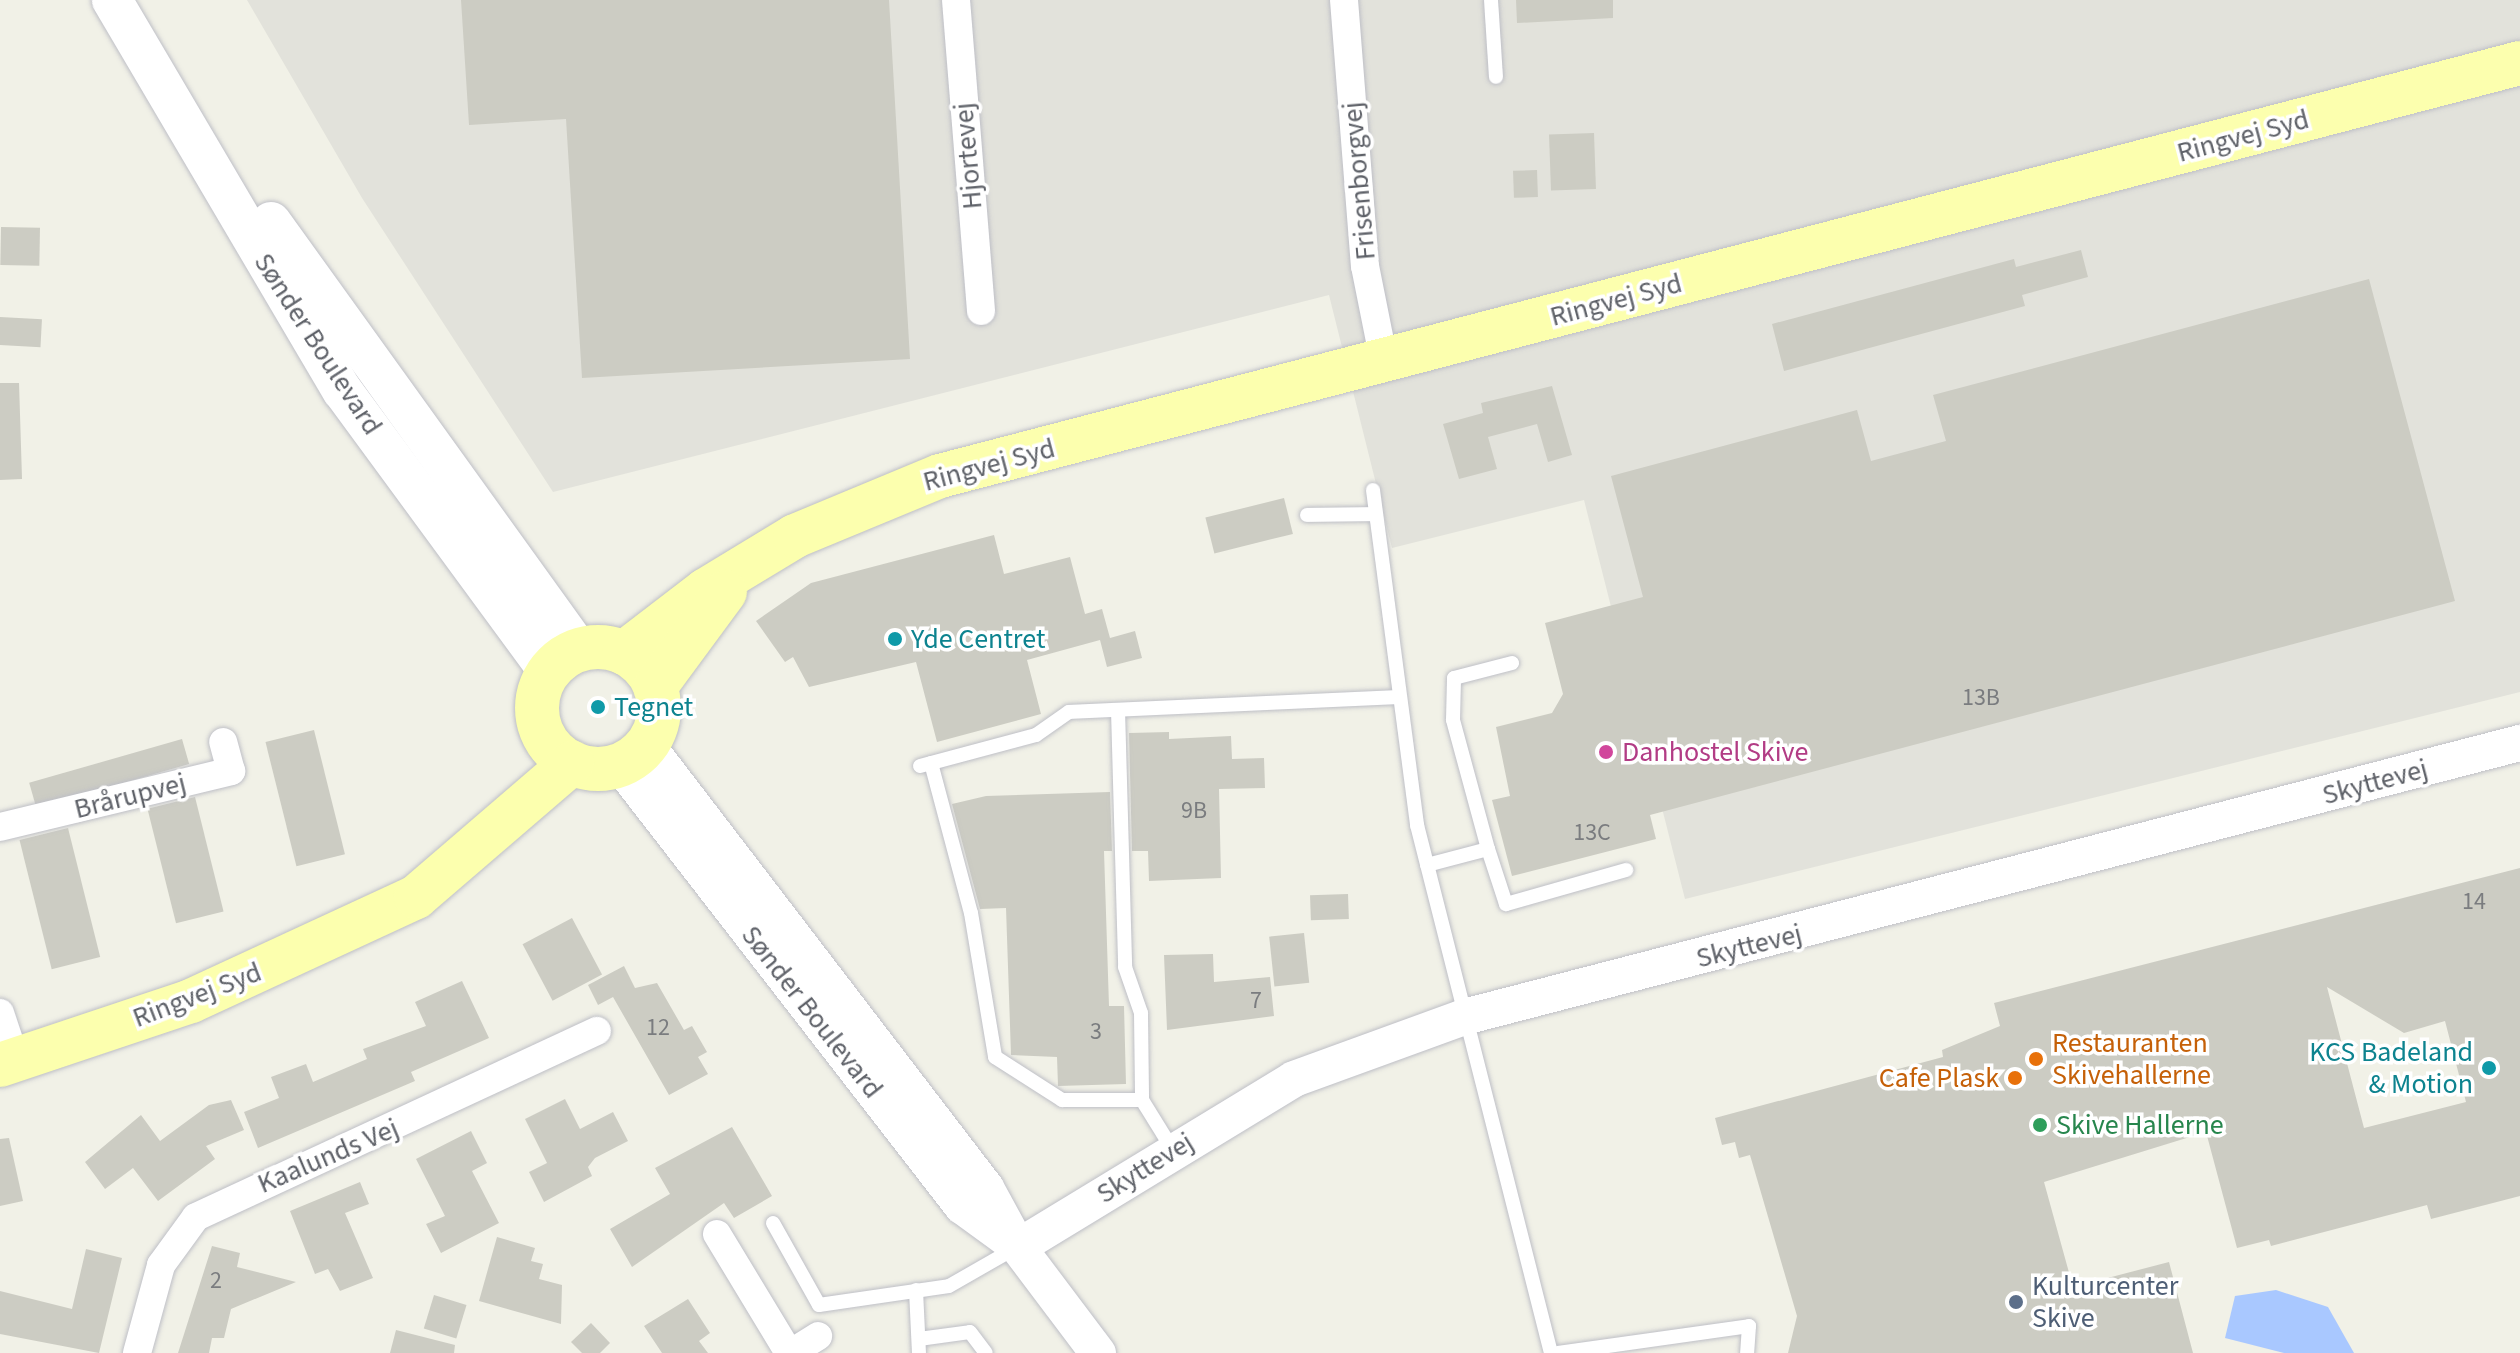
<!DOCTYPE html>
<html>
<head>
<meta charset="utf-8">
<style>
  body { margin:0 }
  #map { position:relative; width:2520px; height:1353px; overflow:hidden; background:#f1f1e7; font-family:"Source Sans 3",sans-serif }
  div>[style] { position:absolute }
  .industrial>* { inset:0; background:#e2e2db }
  .water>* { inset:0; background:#a9c8ff }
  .building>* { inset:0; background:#ccccc3; transform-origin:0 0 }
  .roads { filter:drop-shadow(0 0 2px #bebfc6) drop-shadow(0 0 2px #bebfc6) }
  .service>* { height:14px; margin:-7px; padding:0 7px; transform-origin:7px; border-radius:7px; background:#fff }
  .minor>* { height:28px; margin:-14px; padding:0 14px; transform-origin:14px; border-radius:14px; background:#fff }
  .tertiary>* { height:36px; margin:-18px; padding:0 18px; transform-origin:18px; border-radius:18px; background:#fff }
  .secondary>* { height:40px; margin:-20px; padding:0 20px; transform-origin:20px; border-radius:20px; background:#fff }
  .primary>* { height:44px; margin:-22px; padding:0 22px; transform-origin:22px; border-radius:22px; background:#fcffae }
  .primary>.ring { margin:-22px; padding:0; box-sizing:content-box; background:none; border:44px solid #fcffae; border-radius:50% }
  .dots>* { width:22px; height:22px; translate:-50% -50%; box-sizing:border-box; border:4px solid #fff; border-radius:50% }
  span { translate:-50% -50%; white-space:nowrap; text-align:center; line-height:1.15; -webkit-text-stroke:7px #fff; paint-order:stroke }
  .number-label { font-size:24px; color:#7a7c7f }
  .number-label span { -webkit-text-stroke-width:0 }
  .street-label { font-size:28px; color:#5e6168 }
  .culture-label { font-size:28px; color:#0d838f }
  .left { translate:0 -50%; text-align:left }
  .right { translate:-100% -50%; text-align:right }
  .hotel-label { font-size:28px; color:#b23c85 }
  .food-label { font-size:28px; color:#c56008 }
  .leisure-label { font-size:28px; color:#27864d }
  .service-label { font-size:28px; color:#4e5e75 }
</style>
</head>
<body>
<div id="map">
  <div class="industrial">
    <div style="clip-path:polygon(247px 0,2520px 0,2520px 692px,1685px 899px,1584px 500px,1392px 548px,1329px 295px,553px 492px,362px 198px)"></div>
  </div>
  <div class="water">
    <div style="clip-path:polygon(2276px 1290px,2328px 1307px,2354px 1353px,2284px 1353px,2225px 1338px,2235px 1296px)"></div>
  </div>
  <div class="building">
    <div style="clip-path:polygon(461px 0,889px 0,910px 359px,582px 378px,566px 119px,469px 125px)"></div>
    <div style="clip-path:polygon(1516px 0,1613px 0,1613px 18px,1517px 23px)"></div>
    <div style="left:1594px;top:133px;width:56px;height:45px;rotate:88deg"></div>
    <div style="left:1537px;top:170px;width:27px;height:24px;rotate:88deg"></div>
    <div style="left:1px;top:227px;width:39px;height:38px;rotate:1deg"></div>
    <div style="clip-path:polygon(2081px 250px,2088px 277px,2022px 295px,2025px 306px,1784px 371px,1772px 324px,2014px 259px,2016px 267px)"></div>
    <div style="clip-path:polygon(2369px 279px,2455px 601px,1650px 815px,1656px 839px,1512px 876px,1492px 800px,1510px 796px,1496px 727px,1552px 713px,1563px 694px,1545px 623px,1643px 597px,1611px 476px,1857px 410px,1871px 461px,1946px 441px,1933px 395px)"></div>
    <div style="left:0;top:317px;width:42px;height:28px;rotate:3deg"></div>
    <div style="clip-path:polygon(0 383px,19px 383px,22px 479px,0 480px)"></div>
    <div style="clip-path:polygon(1552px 386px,1572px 455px,1548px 462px,1537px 424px,1488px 437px,1497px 469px,1459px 479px,1443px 424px,1483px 413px,1481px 403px)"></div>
    <div style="left:1284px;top:498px;width:37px;height:81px;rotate:76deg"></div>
    <div style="clip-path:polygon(994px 535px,1004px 574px,1070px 557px,1085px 614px,1102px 609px,1110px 638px,1135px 631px,1142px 658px,1107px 667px,1100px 640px,1027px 660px,1041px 714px,937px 742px,916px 662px,809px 687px,793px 657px,785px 662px,756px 621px,811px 583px)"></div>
    <div style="left:314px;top:730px;width:128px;height:50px;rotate:76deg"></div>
    <div style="clip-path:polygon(1169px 732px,1169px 739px,1231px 736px,1232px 759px,1264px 758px,1265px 788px,1219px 789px,1221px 878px,1149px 881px,1148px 851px,1132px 851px,1129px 733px)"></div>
    <div style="left:182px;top:739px;width:26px;height:159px;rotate:74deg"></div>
    <div style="clip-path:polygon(1110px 792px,1112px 851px,1104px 851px,1109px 1006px,1124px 1006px,1126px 1084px,1058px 1086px,1057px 1057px,1011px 1055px,1006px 908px,980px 909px,952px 804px,986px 796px)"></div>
    <div style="left:195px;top:797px;width:118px;height:49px;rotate:76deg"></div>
    <div style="left:68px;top:828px;width:133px;height:50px;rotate:76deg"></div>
    <div style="clip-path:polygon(evenodd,2520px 868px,2520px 1196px,2431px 1219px,2427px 1205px,2271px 1246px,2269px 1240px,2237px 1248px,2206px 1132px,2044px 1182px,2073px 1287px,2169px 1262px,2193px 1353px,1788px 1353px,1797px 1316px,1750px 1155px,1739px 1158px,1735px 1142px,1722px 1145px,1715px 1118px,1943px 1057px,1942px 1050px,2000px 1026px,1994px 1003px,2520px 868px,2327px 987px,2404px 1033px,2445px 1021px,2466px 1102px,2364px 1128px,2327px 987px)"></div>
    <div style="left:1348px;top:894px;width:25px;height:38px;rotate:88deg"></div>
    <div style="left:572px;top:918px;width:64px;height:56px;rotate:62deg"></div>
    <div style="left:1304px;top:933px;width:50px;height:35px;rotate:84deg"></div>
    <div style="clip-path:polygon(1213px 954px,1214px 982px,1270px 977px,1274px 1016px,1167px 1030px,1164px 955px)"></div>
    <div style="clip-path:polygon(624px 966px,635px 988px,657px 983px,684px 1030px,692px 1026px,707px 1052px,698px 1057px,708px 1074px,669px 1095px,613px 997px,598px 1005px,588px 985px)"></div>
    <div style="clip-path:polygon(462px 981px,489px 1038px,411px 1072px,415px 1081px,258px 1148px,244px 1112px,279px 1098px,271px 1077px,306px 1064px,313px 1082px,367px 1059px,363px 1049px,426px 1026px,415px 1002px)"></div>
    <div style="clip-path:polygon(565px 1099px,580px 1129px,613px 1112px,628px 1141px,595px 1158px,588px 1167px,592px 1176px,544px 1202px,529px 1172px,547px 1163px,525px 1119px)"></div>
    <div style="clip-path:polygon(231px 1100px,244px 1130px,206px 1146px,215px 1159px,158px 1201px,133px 1168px,105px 1189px,85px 1162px,141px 1115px,160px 1141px,209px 1105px)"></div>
    <div style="clip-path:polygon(732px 1127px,772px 1196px,734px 1218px,724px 1203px,632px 1267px,610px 1229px,670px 1194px,655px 1168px)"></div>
    <div style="clip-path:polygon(471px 1131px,487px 1163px,472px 1171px,499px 1223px,441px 1253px,426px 1224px,445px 1216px,416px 1159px)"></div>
    <div style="clip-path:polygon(9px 1138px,23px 1201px,0 1206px,0 1139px)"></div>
    <div style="clip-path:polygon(360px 1182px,369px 1204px,345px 1213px,373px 1278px,340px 1291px,328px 1269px,315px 1274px,290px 1211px)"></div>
    <div style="clip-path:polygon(497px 1237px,535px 1248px,531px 1261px,543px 1264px,539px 1279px,562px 1285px,561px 1324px,479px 1301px)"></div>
    <div style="clip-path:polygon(212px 1246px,240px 1253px,237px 1267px,296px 1282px,231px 1309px,224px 1338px,212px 1338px,209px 1353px,178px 1353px)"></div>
    <div style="clip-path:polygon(86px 1249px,122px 1258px,99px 1353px,0 1334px,0 1291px,72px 1309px)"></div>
    <div style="left:434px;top:1295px;width:34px;height:35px;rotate:17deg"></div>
    <div style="clip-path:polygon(688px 1299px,710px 1333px,699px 1341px,708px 1353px,662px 1353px,644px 1326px)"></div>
    <div style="clip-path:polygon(591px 1323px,610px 1343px,600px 1353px,582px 1353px,571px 1342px)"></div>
    <div style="clip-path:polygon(396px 1330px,455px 1345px,454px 1353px,390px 1353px)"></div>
  </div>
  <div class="roads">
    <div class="service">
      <div style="left:1491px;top:0;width:77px;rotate:86.3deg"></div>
      <div style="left:1373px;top:490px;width:338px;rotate:82.5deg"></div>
      <div style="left:1417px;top:825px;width:545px;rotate:75.76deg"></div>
      <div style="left:1307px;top:515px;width:68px;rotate:-0.8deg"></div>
      <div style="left:1118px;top:710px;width:257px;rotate:88.4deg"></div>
      <div style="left:1125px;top:967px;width:49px;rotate:70.8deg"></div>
      <div style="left:1141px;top:1013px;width:87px;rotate:89.3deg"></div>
      <div style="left:1142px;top:1100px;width:59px;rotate:58.2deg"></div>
      <div style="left:931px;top:763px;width:155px;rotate:75.1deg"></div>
      <div style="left:971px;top:913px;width:146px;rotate:80.5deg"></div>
      <div style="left:995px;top:1057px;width:80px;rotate:32.7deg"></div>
      <div style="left:1062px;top:1100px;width:80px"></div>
      <div style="left:920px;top:766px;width:120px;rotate:-15deg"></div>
      <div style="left:1036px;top:735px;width:40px;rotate:-34.9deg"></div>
      <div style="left:1069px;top:712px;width:329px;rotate:-2.6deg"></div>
      <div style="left:1488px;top:849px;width:134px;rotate:-105.2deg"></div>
      <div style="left:1453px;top:720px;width:42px;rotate:-88.6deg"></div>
      <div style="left:1454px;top:678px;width:60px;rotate:-14.5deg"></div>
      <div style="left:1427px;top:865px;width:63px;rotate:-14.7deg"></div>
      <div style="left:1488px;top:849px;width:58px;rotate:71.9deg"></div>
      <div style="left:1506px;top:904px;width:125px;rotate:-15.8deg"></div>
      <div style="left:773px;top:1223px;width:94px;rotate:60.7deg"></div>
      <div style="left:819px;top:1305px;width:131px;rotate:-8.3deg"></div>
      <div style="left:949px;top:1286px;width:78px;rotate:-29.8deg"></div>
      <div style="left:916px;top:1290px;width:63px;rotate:87.3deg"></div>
      <div style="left:919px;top:1339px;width:51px;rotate:-7.8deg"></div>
      <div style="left:970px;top:1332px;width:26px;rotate:53deg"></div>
      <div style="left:1558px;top:1353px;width:193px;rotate:-8deg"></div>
      <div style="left:1749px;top:1326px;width:27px;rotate:94deg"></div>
    </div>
    <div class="minor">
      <div style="left:956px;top:0;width:312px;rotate:85.4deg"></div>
      <div style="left:1344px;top:0;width:267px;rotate:85.5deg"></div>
      <div style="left:1365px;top:266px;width:97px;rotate:78.7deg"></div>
      <div style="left:0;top:827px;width:238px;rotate:-13.6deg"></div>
      <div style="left:231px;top:771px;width:30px;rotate:-105deg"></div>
      <div style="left:0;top:1013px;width:51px;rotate:71.6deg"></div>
      <div style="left:717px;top:1234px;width:139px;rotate:58.8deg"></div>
      <div style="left:137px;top:1353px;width:91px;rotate:-74.7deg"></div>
      <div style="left:161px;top:1265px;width:59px;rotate:-53.9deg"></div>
      <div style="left:196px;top:1217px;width:442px;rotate:-24.9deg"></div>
      <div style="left:791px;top:1353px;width:32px;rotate:-32deg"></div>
    </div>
    <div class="tertiary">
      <div style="left:646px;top:744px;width:559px;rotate:52.56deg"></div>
      <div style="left:986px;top:1188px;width:67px;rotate:61.5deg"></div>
      <div style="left:1018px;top:1247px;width:133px;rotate:53deg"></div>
      <div style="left:620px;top:765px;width:558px;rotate:52.21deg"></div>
      <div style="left:962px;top:1206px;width:59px;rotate:36.1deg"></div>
      <div style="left:1018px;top:1247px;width:323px;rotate:-31.3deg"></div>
      <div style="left:1294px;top:1079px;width:181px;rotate:-20deg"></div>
      <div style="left:1464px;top:1017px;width:1091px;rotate:-14.55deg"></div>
    </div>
    <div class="secondary">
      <div style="left:112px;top:0;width:453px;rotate:59.5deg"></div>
      <div style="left:342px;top:390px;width:350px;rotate:53.7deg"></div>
      <div style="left:271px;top:222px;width:527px;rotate:54.26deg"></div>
    </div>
    <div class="primary">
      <div class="ring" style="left:537px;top:647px;width:78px;height:78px"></div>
      <div style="left:624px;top:653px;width:103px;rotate:-37.5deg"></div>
      <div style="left:706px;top:590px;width:104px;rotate:-31.2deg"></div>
      <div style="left:795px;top:536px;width:157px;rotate:-22.5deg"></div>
      <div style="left:940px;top:476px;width:1633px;rotate:-14.65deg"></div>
      <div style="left:655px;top:687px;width:118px;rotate:-53.6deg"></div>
      <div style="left:0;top:1065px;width:201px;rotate:-18.5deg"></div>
      <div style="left:191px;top:1001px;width:248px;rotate:-24.8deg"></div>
      <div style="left:416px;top:897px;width:206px;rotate:-40.7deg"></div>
    </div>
  </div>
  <div class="dots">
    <div style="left:895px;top:639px;background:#0f9aa8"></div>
    <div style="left:598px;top:707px;background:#0f9aa8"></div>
    <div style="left:1606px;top:752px;background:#d1479c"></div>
    <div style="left:2036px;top:1059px;background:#e8710a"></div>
    <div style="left:2489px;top:1068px;background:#0f9aa8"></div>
    <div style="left:2015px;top:1078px;background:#e8710a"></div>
    <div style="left:2040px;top:1125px;background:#2e9e5b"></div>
    <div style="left:2016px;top:1302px;background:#5c6f8a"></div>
  </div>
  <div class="number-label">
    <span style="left:1981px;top:698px">13B</span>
    <span style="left:1194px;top:811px">9B</span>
    <span style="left:1592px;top:833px">13C</span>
    <span style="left:2474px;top:902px">14</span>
    <span style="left:1256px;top:1001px">7</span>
    <span style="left:658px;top:1028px">12</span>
    <span style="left:1096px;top:1032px">3</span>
    <span style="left:216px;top:1281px">2</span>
  </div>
  <div class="street-label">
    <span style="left:2243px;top:136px;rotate:-15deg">Ringvej Syd</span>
    <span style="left:968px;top:156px;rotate:-95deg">Hjortevej</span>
    <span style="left:1359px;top:181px;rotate:-95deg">Frisenborgvej</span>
    <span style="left:1616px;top:300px;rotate:-15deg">Ringvej Syd</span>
    <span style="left:318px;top:344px;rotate:57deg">Sønder Boulevard</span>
    <span style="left:989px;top:465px;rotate:-15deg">Ringvej Syd</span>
    <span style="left:2375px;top:782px;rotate:-15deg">Skyttevej</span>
    <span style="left:130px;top:796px;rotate:-14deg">Brårupvej</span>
    <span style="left:1749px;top:946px;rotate:-14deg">Skyttevej</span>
    <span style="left:197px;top:995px;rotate:-21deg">Ringvej Syd</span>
    <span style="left:812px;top:1012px;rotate:52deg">Sønder Boulevard</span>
    <span style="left:328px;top:1156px;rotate:-23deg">Kaalunds Vej</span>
    <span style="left:1145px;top:1168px;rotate:-32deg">Skyttevej</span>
  </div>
  <div class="culture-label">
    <span class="left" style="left:911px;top:639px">Yde Centret</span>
    <span class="left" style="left:614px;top:707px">Tegnet</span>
    <span class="right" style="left:2473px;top:1068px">KCS Badeland<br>&amp; Motion</span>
  </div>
  <div class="hotel-label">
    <span class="left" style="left:1622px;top:752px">Danhostel Skive</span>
  </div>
  <div class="food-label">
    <span class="left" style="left:2052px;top:1059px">Restauranten<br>Skivehallerne</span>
    <span class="right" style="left:1999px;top:1078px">Cafe Plask</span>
  </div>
  <div class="leisure-label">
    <span class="left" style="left:2056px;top:1125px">Skive Hallerne</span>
  </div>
  <div class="service-label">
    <span class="left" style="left:2032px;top:1302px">Kulturcenter<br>Skive</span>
  </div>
</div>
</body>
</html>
